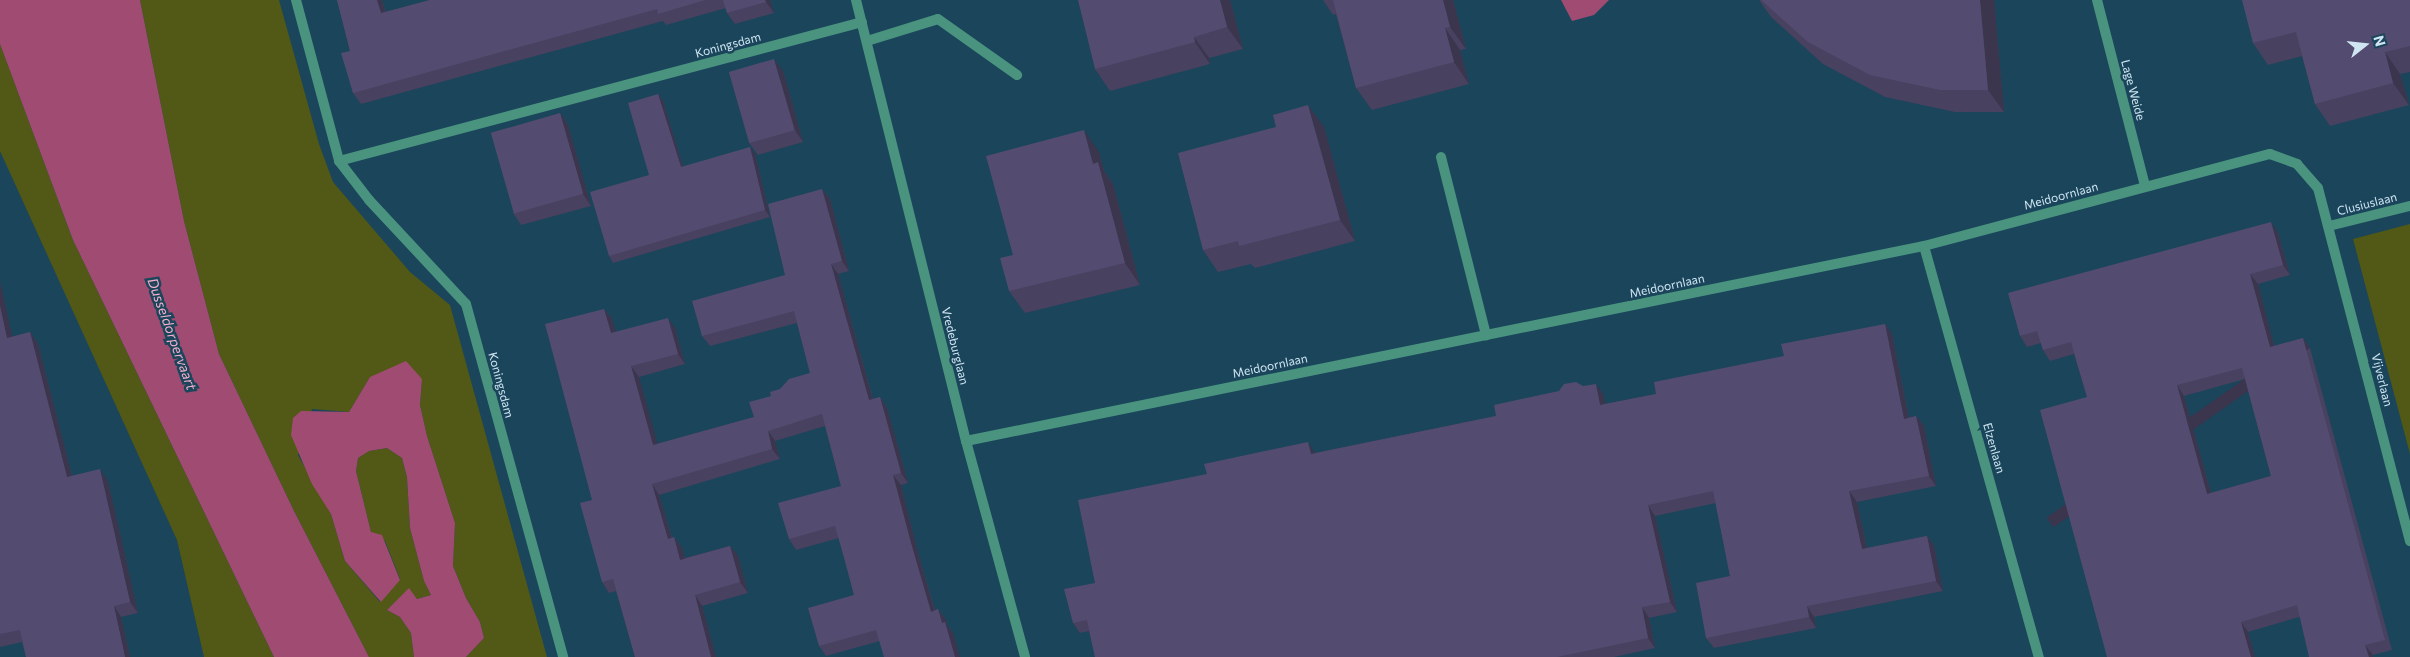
<!DOCTYPE html>
<html>
<head>
<meta charset="utf-8">
<style>
  body { margin:0 }
  #map { position:relative; width:2410px; height:657px; overflow:hidden; background:#1a455b; font-family:Commissioner,sans-serif }
  div>[style] { position:absolute }
  .green>* { inset:0; background:#525815 }
  .water>* { inset:0; background:#a04c72 }
  .service>* { height:10px; margin:-5px; padding:0 5px; transform-origin:5px; border-radius:5px; background:#49937f }
  .minor>* { height:10px; margin:-5px; padding:0 5px; transform-origin:5px; border-radius:5px; background:#49937f }
  .wall>* { inset:0; background:#484160 }
  .shaded-wall>* { inset:0; background:#3b354e; transform-origin:0 0 }
  .building>* { inset:0; background:#544c70; transform-origin:0 0 }
  span { translate:-50% -50%; white-space:nowrap; text-align:center; line-height:1.15; -webkit-text-stroke:5px #1a455b; paint-order:stroke }
  .street-label { font-size:12px; color:#cfe5f2 }
  .water-label { font-size:14px; color:#f6afcb; font-style:italic }
  .north { position:absolute; left:2340px; top:20px; width:50px; height:50px; -webkit-text-stroke:4px #1a455b; paint-order:stroke; rotate:74deg; font-size:14px; font-weight:700; line-height:20px; text-align:center; color:#cfe5f2 }
  .north::after { content:''; display:block; margin:auto; width:18px; height:22px; background:#cfe5f2; clip-path:polygon(50% 0,100% 100%,50% 72%,0 100%) }
</style>
</head>
<body>
<div id="map">
  <div class="green">
    <div style="clip-path:polygon(140px 0,279px 0,319px 144px,333px 182px,410px 272px,450px 305px,547px 657px,466px 657px,484px 638px,480px 622px,466px 598px,453px 566px,455px 523px,427px 436px,420px 405px,422px 379px,370px 377px,349px 412px,312px 409px,298px 455px,331px 514px,345px 561px,380px 602px,400px 579px,385px 541px,371px 532px,356px 471px,358px 458px,369px 451px,387px 448px,402px 458px,407px 477px,410px 528px,424px 581px,431px 595px,417px 599px,409px 589px,387px 610px,400px 617px,411px 633px,414px 657px,369px 657px,294px 511px,219px 354px,184px 221px)"></div>
    <div style="clip-path:polygon(0 44px,73px 240px,274px 657px,204px 657px,177px 540px,0 151px)"></div>
    <div style="clip-path:polygon(2410px 224px,2410px 454px,2353px 239px)"></div>
  </div>
  <div class="water">
    <div style="clip-path:polygon(0 0,140px 0,184px 221px,219px 354px,294px 511px,369px 657px,274px 657px,73px 240px,0 44px)"></div>
    <div style="clip-path:polygon(1561px 0,1609px 0,1594px 15px,1572px 21px)"></div>
    <div style="clip-path:polygon(406px 361px,422px 379px,420px 405px,427px 436px,455px 523px,453px 566px,466px 598px,480px 622px,484px 638px,466px 657px,414px 657px,411px 633px,400px 617px,387px 610px,409px 588px,417px 599px,431px 595px,424px 581px,410px 528px,407px 477px,402px 458px,387px 448px,369px 451px,358px 458px,356px 471px,371px 532px,382px 535px,400px 580px,381px 602px,345px 561px,331px 514px,312px 484px,291px 435px,293px 418px,301px 411px,349px 412px,370px 377px)"></div>
  </div>
  <div class="service">
    <div style="left:867px;top:41px;width:74px;rotate:-17.2deg"></div>
    <div style="left:938px;top:19px;width:97px;rotate:35.3deg"></div>
    <div style="left:1441px;top:157px;width:184px;rotate:75.8deg"></div>
  </div>
  <div class="minor">
    <div style="left:296px;top:0;width:167px;rotate:75deg"></div>
    <div style="left:339px;top:161px;width:49px;rotate:52.4deg"></div>
    <div style="left:369px;top:200px;width:142px;rotate:47deg"></div>
    <div style="left:466px;top:304px;width:366px;rotate:74.6deg"></div>
    <div style="left:856px;top:0;width:455px;rotate:76deg"></div>
    <div style="left:966px;top:441px;width:224px;rotate:74.7deg"></div>
    <div style="left:2097px;top:0;width:192px;rotate:75.5deg"></div>
    <div style="left:339px;top:161px;width:541px;rotate:-14.88deg"></div>
    <div style="left:2329px;top:226px;width:83px;rotate:-13.9deg"></div>
    <div style="left:1924px;top:246px;width:427px;rotate:74.4deg"></div>
    <div style="left:966px;top:441px;width:978px;rotate:-11.51deg"></div>
    <div style="left:1924px;top:246px;width:358px;rotate:-14.9deg"></div>
    <div style="left:2270px;top:154px;width:29px;rotate:20deg"></div>
    <div style="left:2297px;top:164px;width:32px;rotate:49deg"></div>
    <div style="left:2318px;top:188px;width:365px;rotate:75.4deg"></div>
  </div>
  <div class="wall">
    <div style="clip-path:polygon(337px 0,382px 0,386px 12px,430px 0,770px 0,774px 13px,735px 24px,727px 13px,726px 8px,666px 25px,663px 21px,361px 104px,353px 93px,350px 51px)"></div>
    <div style="clip-path:polygon(1230px 0,1243px 49px,1209px 58px,1210px 64px,1110px 91px,1095px 69px)"></div>
    <div style="clip-path:polygon(1323px 0,1453px 0,1466px 49px,1460px 50px,1469px 84px,1372px 110px,1356px 88px,1336px 14px,1333px 15px)"></div>
    <div style="clip-path:polygon(1759px 0,1994px 0,2004px 112px,1955px 112px,1885px 97px,1823px 64px,1771px 17px)"></div>
    <div style="clip-path:polygon(2410px 0,2410px 72px,2400px 74px,2409px 105px,2330px 126px,2315px 104px,2302px 56px,2268px 65px,2253px 43px)"></div>
    <div style="clip-path:polygon(783px 71px,803px 142px,758px 155px,749px 143px)"></div>
    <div style="clip-path:polygon(658px 94px,663px 101px,683px 167px,755px 154px,770px 217px,613px 263px,609px 256px,649px 175px)"></div>
    <div style="clip-path:polygon(560px 113px,568px 125px,591px 206px,521px 225px,513px 213px)"></div>
    <div style="clip-path:polygon(1324px 127px,1355px 241px,1255px 268px,1251px 264px,1218px 272px,1203px 250px)"></div>
    <div style="clip-path:polygon(1099px 152px,1104px 171px,1113px 184px,1140px 285px,1025px 313px,1009px 291px,1013px 255px)"></div>
    <div style="clip-path:polygon(822px 189px,830px 199px,849px 271px,838px 274px,873px 399px,880px 397px,887px 408px,908px 483px,901px 485px,918px 553px,935px 610px,938px 609px,946px 620px,947px 625px,953px 633px,880px 641px,826px 656px,819px 646px,854px 595px,839px 538px,796px 550px,789px 539px,841px 486px,825px 426px,775px 441px,780px 459px,659px 495px,672px 538px,674px 537px,682px 548px,685px 558px,730px 546px,738px 556px,748px 593px,702px 606px,716px 657px,635px 657px,616px 591px,609px 593px,602px 582px,604px 309px,612px 319px,615px 332px,675px 328px,685px 364px,639px 377px,657px 444px,754px 417px,771px 396px,780px 389px,810px 373px,797px 323px,710px 346px,702px 336px,785px 275px)"></div>
    <div style="clip-path:polygon(evenodd,2278px 233px,2290px 275px,2258px 284px,2274px 346px,2303px 338px,2310px 348px,2392px 650px,2373px 655px,2299px 617px,2248px 632px,2255px 657px,2107px 657px,2087px 397px,2074px 354px,2050px 361px,2043px 350px,2041px 343px,2027px 347px,2020px 336px,2278px 233px,2245px 379px,2271px 476px,2211px 493px,2184px 396px,2245px 379px)"></div>
    <div style="clip-path:polygon(0 282px,12px 337px,30px 332px,38px 344px,72px 476px,108px 481px,138px 613px,121px 617px,130px 657px,26px 657px,22px 642px,0 647px)"></div>
    <div style="clip-path:polygon(1885px 324px,1892px 334px,1909px 418px,1916px 416px,1924px 426px,1936px 486px,1857px 502px,1867px 548px,1927px 536px,1934px 546px,1943px 591px,1814px 617px,1816px 628px,1714px 648px,1706px 638px,1730px 576px,1716px 503px,1655px 516px,1677px 612px,1649px 618px,1655px 648px,1614px 657px,1095px 657px,1089px 631px,1080px 633px,1073px 623px,1095px 583px,1315px 453px,1496px 416px,1583px 386px,1603px 394px,1605px 404px,1656px 394px,1784px 356px)"></div>
  </div>
  <div class="shaded-wall">
    <div style="clip-path:polygon(377px 0,382px 0,389px 25px,381px 13px)"></div>
    <div style="clip-path:polygon(765px 0,770px 0,774px 13px,766px 2px)"></div>
    <div style="clip-path:polygon(1220px 0,1230px 0,1243px 49px,1227px 27px)"></div>
    <div style="clip-path:polygon(1443px 0,1453px 0,1466px 49px,1450px 27px)"></div>
    <div style="clip-path:polygon(1980px 0,1994px 0,2004px 112px,1988px 90px)"></div>
    <div style="clip-path:polygon(1445px 28px,1460px 50px,1469px 84px,1454px 62px)"></div>
    <div style="clip-path:polygon(1194px 37px,1209px 58px,1210px 64px,1195px 42px)"></div>
    <div style="clip-path:polygon(2385px 52px,2400px 74px,2409px 105px,2393px 83px)"></div>
    <div style="clip-path:polygon(774px 59px,783px 71px,803px 142px,795px 130px)"></div>
    <div style="clip-path:polygon(658px 94px,663px 101px,685px 174px,681px 167px)"></div>
    <div style="clip-path:polygon(1308px 105px,1324px 127px,1355px 241px,1340px 220px)"></div>
    <div style="clip-path:polygon(560px 113px,568px 125px,591px 206px,583px 194px)"></div>
    <div style="clip-path:polygon(1084px 130px,1099px 152px,1104px 171px,1113px 184px,1140px 285px,1125px 263px,1093px 164px)"></div>
    <div style="clip-path:polygon(750px 147px,755px 154px,770px 217px,765px 210px)"></div>
    <div style="clip-path:polygon(822px 189px,830px 199px,849px 271px,842px 261px)"></div>
    <div style="clip-path:polygon(2271px 222px,2278px 233px,2290px 275px,2283px 265px)"></div>
    <div style="clip-path:polygon(831px 264px,838px 274px,876px 411px,869px 400px)"></div>
    <div style="clip-path:polygon(2250px 274px,2258px 284px,2277px 357px,2270px 347px)"></div>
    <div style="clip-path:polygon(0 282px,15px 349px,7px 338px,0 306px)"></div>
    <div style="clip-path:polygon(604px 309px,612px 319px,619px 344px,611px 333px)"></div>
    <div style="clip-path:polygon(668px 318px,675px 328px,685px 364px,678px 354px)"></div>
    <div style="clip-path:polygon(1885px 324px,1892px 334px,1911px 429px,1904px 419px)"></div>
    <div style="clip-path:polygon(30px 332px,38px 344px,75px 488px,67px 477px)"></div>
    <div style="left:2303px;top:338px;width:12px;height:313px;rotate:55deg"></div>
    <div style="clip-path:polygon(631px 366px,639px 377px,661px 456px,653px 445px)"></div>
    <div style="clip-path:polygon(1596px 384px,1603px 394px,1608px 415px,1600px 405px)"></div>
    <div style="clip-path:polygon(2177px 385px,2184px 396px,2214px 504px,2207px 494px)"></div>
    <div style="clip-path:polygon(880px 397px,887px 408px,908px 483px,901px 473px)"></div>
    <div style="clip-path:polygon(1916px 416px,1924px 426px,1936px 486px,1929px 476px)"></div>
    <div style="clip-path:polygon(768px 431px,775px 441px,780px 459px,772px 449px)"></div>
    <div style="clip-path:polygon(1308px 442px,1315px 453px,1318px 464px,1311px 454px)"></div>
    <div style="clip-path:polygon(100px 469px,108px 481px,138px 613px,130px 602px)"></div>
    <div style="clip-path:polygon(893px 475px,901px 485px,918px 553px,938px 622px,931px 612px,911px 543px)"></div>
    <div style="clip-path:polygon(652px 484px,659px 495px,675px 549px,668px 539px)"></div>
    <div style="clip-path:polygon(1849px 491px,1857px 502px,1869px 559px,1862px 549px)"></div>
    <div style="clip-path:polygon(1648px 505px,1655px 516px,1677px 612px,1670px 602px)"></div>
    <div style="clip-path:polygon(1927px 536px,1934px 546px,1943px 591px,1936px 581px)"></div>
    <div style="clip-path:polygon(674px 537px,682px 548px,688px 570px,680px 560px)"></div>
    <div style="clip-path:polygon(730px 546px,738px 556px,748px 593px,740px 582px)"></div>
    <div style="clip-path:polygon(695px 595px,702px 606px,716px 657px,711px 657px)"></div>
    <div style="clip-path:polygon(114px 606px,121px 617px,130px 657px,125px 657px)"></div>
    <div style="clip-path:polygon(1807px 606px,1814px 617px,1816px 628px,1809px 617px)"></div>
    <div style="clip-path:polygon(1642px 607px,1649px 618px,1655px 648px,1648px 638px)"></div>
    <div style="clip-path:polygon(938px 609px,946px 620px,947px 625px,953px 633px,960px 657px,955px 657px,942px 623px)"></div>
    <div style="clip-path:polygon(2241px 622px,2248px 632px,2255px 657px,2251px 657px)"></div>
    <div style="clip-path:polygon(2365px 645px,2373px 655px,2373px 657px,2369px 657px)"></div>
  </div>
  <div class="building">
    <div style="clip-path:polygon(337px 0,377px 0,381px 13px,430px 0,705px 0,658px 14px,657px 9px,353px 93px,341px 53px,350px 51px)"></div>
    <div style="clip-path:polygon(723px 0,765px 0,766px 2px,727px 13px)"></div>
    <div style="clip-path:polygon(1078px 0,1220px 0,1227px 27px,1194px 37px,1195px 42px,1095px 69px)"></div>
    <div style="clip-path:polygon(1333px 0,1443px 0,1450px 27px,1445px 28px,1454px 62px,1356px 88px)"></div>
    <div style="clip-path:polygon(1761px 0,1980px 0,1988px 90px,1940px 90px,1870px 75px,1808px 42px)"></div>
    <div style="clip-path:polygon(2242px 0,2410px 0,2410px 46px,2385px 52px,2393px 83px,2315px 104px,2296px 32px,2253px 43px)"></div>
    <div style="left:774px;top:59px;width:74px;height:47px;rotate:74deg"></div>
    <div style="clip-path:polygon(658px 94px,681px 167px,750px 147px,765px 210px,609px 256px,590px 192px,649px 175px,628px 103px)"></div>
    <div style="clip-path:polygon(1308px 105px,1340px 220px,1239px 246px,1238px 241px,1203px 250px,1178px 153px,1276px 127px,1273px 115px)"></div>
    <div style="left:560px;top:113px;width:84px;height:72px;rotate:74deg"></div>
    <div style="clip-path:polygon(1084px 130px,1093px 164px,1098px 162px,1125px 263px,1009px 291px,1000px 258px,1013px 255px,986px 156px)"></div>
    <div style="clip-path:polygon(822px 189px,842px 261px,831px 264px,869px 400px,880px 397px,901px 473px,893px 475px,911px 543px,931px 612px,938px 609px,942px 623px,945px 622px,955px 657px,884px 657px,876px 630px,819px 646px,808px 608px,854px 595px,845px 561px,835px 526px,789px 539px,778px 503px,841px 486px,822px 414px,768px 431px,772px 449px,652px 484px,668px 539px,674px 537px,680px 560px,730px 546px,740px 582px,695px 595px,711px 657px,635px 657px,613px 579px,602px 582px,580px 503px,592px 500px,545px 324px,604px 309px,611px 333px,668px 318px,678px 354px,631px 366px,653px 445px,754px 417px,749px 402px,771px 396px,770px 392px,780px 389px,789px 379px,810px 373px,794px 311px,702px 336px,692px 301px,785px 275px,768px 204px)"></div>
    <div style="clip-path:polygon(evenodd,2271px 222px,2283px 265px,2250px 274px,2270px 347px,2303px 338px,2385px 640px,2365px 645px,2369px 657px,2309px 657px,2297px 605px,2241px 622px,2251px 657px,2107px 657px,2040px 410px,2087px 397px,2071px 342px,2043px 350px,2037px 331px,2020px 336px,2008px 293px,2271px 222px,2242px 368px,2271px 476px,2207px 494px,2177px 385px,2242px 368px)"></div>
    <div style="clip-path:polygon(0 306px,7px 338px,30px 332px,67px 477px,100px 469px,130px 602px,114px 606px,125px 657px,26px 657px,20px 630px,0 634px)"></div>
    <div style="clip-path:polygon(1885px 324px,1904px 419px,1916px 416px,1929px 476px,1849px 491px,1862px 549px,1927px 536px,1936px 581px,1807px 606px,1809px 617px,1706px 638px,1696px 583px,1730px 576px,1713px 491px,1648px 505px,1670px 602px,1642px 607px,1648px 638px,1557px 657px,1095px 657px,1087px 620px,1073px 623px,1064px 589px,1095px 583px,1078px 500px,1207px 474px,1204px 464px,1308px 442px,1311px 454px,1496px 416px,1494px 405px,1559px 391px,1564px 384px,1576px 382px,1583px 386px,1596px 384px,1600px 405px,1656px 394px,1654px 382px,1784px 356px,1781px 344px)"></div>
  </div>
  <div class="street-label">
    <span style="left:728px;top:45px;rotate:-15deg">Koningsdam</span>
    <span style="left:2133px;top:90px;rotate:75deg">Lage Weide</span>
    <span style="left:2061px;top:196px;rotate:-15deg">Meidoornlaan</span>
    <span style="left:2367px;top:204px;rotate:-14deg">Clusiuslaan</span>
    <span style="left:1667px;top:286px;rotate:-12deg">Meidoornlaan</span>
    <span style="left:955px;top:346px;rotate:76deg">Vredeburglaan</span>
    <span style="left:1270px;top:366px;rotate:-12deg">Meidoornlaan</span>
    <span style="left:2382px;top:380px;rotate:76deg">Vijverlaan</span>
    <span style="left:501px;top:385px;rotate:75deg">Koningsdam</span>
    <span style="left:1994px;top:448px;rotate:74deg">Elzenlaan</span>
  </div>
  <div class="water-label">
    <span style="left:172px;top:334px;rotate:70deg">Dusseldorpervaart</span>
  </div>
  <div class="north">N</div>
</div>
</body>
</html>
